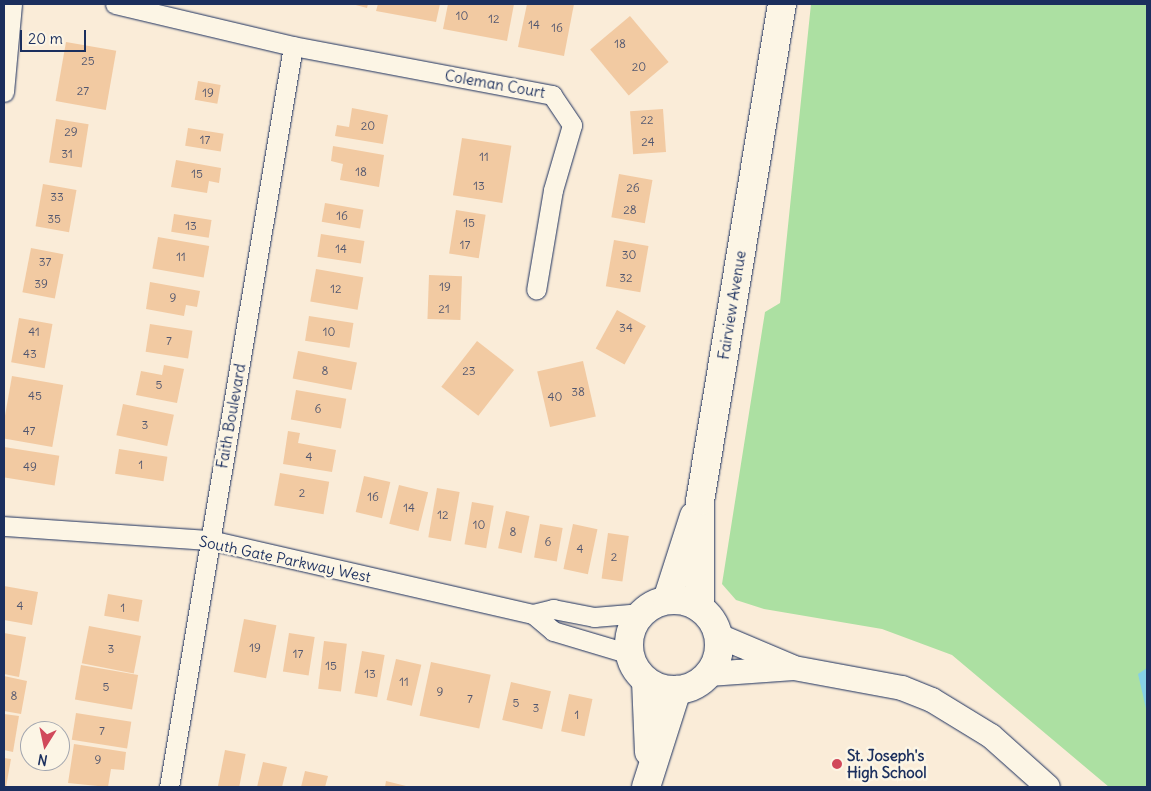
<!DOCTYPE html>
<html>
<head>
<meta charset="utf-8">
<style>
  body { margin:0 }
  #map { position:relative; width:1151px; height:791px; overflow:hidden; background:#faecd8; font-family:Delius,sans-serif }
  div>[style] { position:absolute }
  .green>* { inset:0; background:#ace0a2 }
  .water>* { inset:0; background:#86d1e6 }
  .building>* { inset:0; background:#f2caa2; transform-origin:0 0 }
  .roads { filter:drop-shadow(0 0 1px #1b2f5e) drop-shadow(0 0 1px #1b2f5e) }
  .minor>* { height:19px; margin:-9.5px; padding:0 9.5px; transform-origin:9.5px; border-radius:9.5px; background:#fcf5e5 }
  .tertiary>* { height:24px; margin:-12px; padding:0 12px; transform-origin:12px; border-radius:12px; background:#fcf5e5 }
  .secondary>* { height:28px; margin:-14px; padding:0 14px; transform-origin:14px; border-radius:14px; background:#fcf5e5 }
  .secondary>.ring { margin:-14px; padding:0; box-sizing:content-box; background:none; border:28px solid #fcf5e5; border-radius:50% }
  .dots>* { width:14px; height:14px; translate:-50% -50%; box-sizing:border-box; border:2px solid #fcf5e5; border-radius:50% }
  span { translate:-50% -50%; white-space:nowrap; text-align:center; line-height:1.15; -webkit-text-stroke:5px #fcf5e5; paint-order:stroke }
  .number-label { font-size:12px; color:#51566f }
  .number-label span { -webkit-text-stroke-width:0 }
  .street-label { font-size:15px; color:#1b2f5e }
  .poi-label { font-size:15px; color:#1b2f5e; font-weight:700 }
  .left { translate:0 -50%; text-align:left }
  .frame { position:absolute; inset:0; border:5px solid #1b2f5e; pointer-events:none }
  .north { position:absolute; left:20px; top:721px; width:50px; height:50px; box-sizing:border-box; background:#fcf5e5; border:1px solid #a2a6af; border-radius:50%; rotate:190deg; font-size:14px; font-weight:700; line-height:20px; text-align:center; color:#1b2f5e }
  .north::after { content:''; display:block; margin:auto; width:18px; height:22px; background:#d1495b; clip-path:polygon(50% 0,100% 100%,50% 72%,0 100%) }
  .scale { position:absolute; left:20px; top:30px; width:66px; height:22px; box-sizing:border-box; border:2px solid #1b2f5e; border-top:0; padding-left:6px; font-size:15px; line-height:18px; white-space:nowrap; color:#1b2f5e; -webkit-text-stroke:4px #fcf5e5; paint-order:stroke }
</style>
</head>
<body>
<div id="map">
  <div class="green">
    <div style="clip-path:polygon(811px 4px,1147px 4px,1147px 787px,1109px 787px,952px 655px,882px 629px,764px 609px,736px 600px,722px 584px,765px 312px,780px 303px)"></div>
  </div>
  <div class="water">
    <div style="clip-path:polygon(1147px 668px,1147px 713px,1138px 674px)"></div>
  </div>
  <div class="building">
    <div style="clip-path:polygon(352px 4px,368px 4px,367px 8px)"></div>
    <div style="clip-path:polygon(378px 4px,440px 4px,436px 22px,376px 11px)"></div>
    <div style="clip-path:polygon(448px 4px,514px 4px,507px 41px,443px 29px)"></div>
    <div style="clip-path:polygon(527px 4px,574px 4px,564px 56px,518px 47px)"></div>
    <div style="left:630px;top:16px;width:60px;height:52px;rotate:50deg"></div>
    <div style="left:66px;top:42px;width:51px;height:60px;rotate:10deg"></div>
    <div style="left:198px;top:81px;width:23px;height:19px;rotate:10deg"></div>
    <div style="clip-path:polygon(352px 108px,388px 115px,383px 144px,335px 136px,337px 125px,349px 127px)"></div>
    <div style="left:663px;top:109px;width:43px;height:33px;rotate:86deg"></div>
    <div style="left:56px;top:119px;width:33px;height:44px;rotate:9deg"></div>
    <div style="left:188px;top:128px;width:36px;height:18px;rotate:9deg"></div>
    <div style="left:462px;top:138px;width:50px;height:58px;rotate:9deg"></div>
    <div style="clip-path:polygon(333px 146px,384px 155px,379px 187px,340px 180px,343px 164px,331px 161px)"></div>
    <div style="clip-path:polygon(176px 160px,221px 168px,219px 183px,209px 181px,207px 193px,171px 187px)"></div>
    <div style="left:619px;top:174px;width:34px;height:44px;rotate:10deg"></div>
    <div style="left:43px;top:184px;width:34px;height:43px;rotate:10deg"></div>
    <div style="left:325px;top:203px;width:39px;height:19px;rotate:10deg"></div>
    <div style="left:456px;top:210px;width:30px;height:44px;rotate:9deg"></div>
    <div style="left:174px;top:214px;width:38px;height:18px;rotate:9deg"></div>
    <div style="left:321px;top:234px;width:44px;height:23px;rotate:9deg"></div>
    <div style="left:158px;top:237px;width:52px;height:32px;rotate:10deg"></div>
    <div style="left:614px;top:240px;width:35px;height:47px;rotate:10deg"></div>
    <div style="left:31px;top:248px;width:33px;height:45px;rotate:11deg"></div>
    <div style="left:316px;top:269px;width:48px;height:33px;rotate:10deg"></div>
    <div style="left:429px;top:275px;width:33px;height:44px;rotate:2deg"></div>
    <div style="clip-path:polygon(150px 282px,200px 291px,197px 307px,186px 305px,184px 316px,146px 309px)"></div>
    <div style="left:617px;top:310px;width:33px;height:44px;rotate:29deg"></div>
    <div style="left:309px;top:316px;width:45px;height:25px;rotate:9deg"></div>
    <div style="left:19px;top:318px;width:34px;height:45px;rotate:10deg"></div>
    <div style="left:150px;top:324px;width:43px;height:28px;rotate:9deg"></div>
    <div style="left:477px;top:341px;width:47px;height:58px;rotate:38deg"></div>
    <div style="left:298px;top:351px;width:60px;height:28px;rotate:11deg"></div>
    <div style="left:583px;top:361px;width:57px;height:47px;rotate:77deg"></div>
    <div style="clip-path:polygon(164px 365px,184px 369px,177px 403px,136px 395px,141px 371px,162px 375px)"></div>
    <div style="left:12px;top:376px;width:52px;height:63px;rotate:10deg"></div>
    <div style="left:296px;top:390px;width:51px;height:30px;rotate:10deg"></div>
    <div style="left:123px;top:404px;width:52px;height:32px;rotate:12deg"></div>
    <div style="clip-path:polygon(288px 431px,300px 433px,298px 443px,336px 450px,332px 472px,283px 464px)"></div>
    <div style="left:4px;top:447px;width:56px;height:30px;rotate:9deg"></div>
    <div style="left:119px;top:449px;width:49px;height:25px;rotate:9deg"></div>
    <div style="left:280px;top:473px;width:50px;height:33px;rotate:10deg"></div>
    <div style="left:364px;top:476px;width:27px;height:37px;rotate:13deg"></div>
    <div style="left:399px;top:485px;width:30px;height:40px;rotate:14deg"></div>
    <div style="left:437px;top:488px;width:23px;height:50px;rotate:10deg"></div>
    <div style="left:472px;top:502px;width:22px;height:43px;rotate:10deg"></div>
    <div style="left:506px;top:511px;width:24px;height:38px;rotate:12deg"></div>
    <div style="left:540px;top:524px;width:23px;height:34px;rotate:10deg"></div>
    <div style="left:573px;top:524px;width:25px;height:46px;rotate:12deg"></div>
    <div style="left:608px;top:533px;width:21px;height:46px;rotate:8deg"></div>
    <div style="clip-path:polygon(4px 586px,38px 592px,32px 625px,4px 620px)"></div>
    <div style="left:108px;top:594px;width:35px;height:22px;rotate:10deg"></div>
    <div style="left:244px;top:619px;width:33px;height:54px;rotate:11deg"></div>
    <div style="left:89px;top:626px;width:53px;height:38px;rotate:11deg"></div>
    <div style="clip-path:polygon(4px 633px,26px 637px,19px 677px,4px 674px)"></div>
    <div style="left:289px;top:633px;width:26px;height:39px;rotate:9deg"></div>
    <div style="left:324px;top:641px;width:23px;height:48px;rotate:7deg"></div>
    <div style="left:362px;top:651px;width:23px;height:43px;rotate:10deg"></div>
    <div style="left:396px;top:659px;width:26px;height:42px;rotate:13deg"></div>
    <div style="left:431px;top:662px;width:61px;height:55px;rotate:12deg"></div>
    <div style="left:81px;top:665px;width:58px;height:35px;rotate:10deg"></div>
    <div style="clip-path:polygon(4px 676px,27px 681px,21px 714px,4px 711px)"></div>
    <div style="left:511px;top:682px;width:41px;height:39px;rotate:13deg"></div>
    <div style="left:569px;top:694px;width:24px;height:38px;rotate:12deg"></div>
    <div style="left:76px;top:713px;width:56px;height:27px;rotate:9deg"></div>
    <div style="clip-path:polygon(4px 714px,19px 716px,13px 752px,4px 750px)"></div>
    <div style="clip-path:polygon(74px 744px,126px 752px,124px 770px,111px 769px,108px 787px,68px 783px)"></div>
    <div style="left:225px;top:750px;width:21px;height:38px;rotate:11deg"></div>
    <div style="clip-path:polygon(4px 758px,11px 759px,6px 787px,4px 787px)"></div>
    <div style="clip-path:polygon(263px 762px,287px 767px,282px 787px,257px 787px)"></div>
    <div style="clip-path:polygon(305px 771px,328px 776px,325px 787px,301px 787px)"></div>
    <div style="clip-path:polygon(386px 781px,410px 787px,385px 787px)"></div>
  </div>
  <div class="roads">
    <div class="minor">
      <div style="left:115px;top:4px;width:183px;rotate:13.3deg"></div>
      <div style="left:293px;top:46px;width:264px;rotate:10.7deg"></div>
      <div style="left:552px;top:95px;width:36px;rotate:56deg"></div>
      <div style="left:572px;top:125px;width:68px;rotate:106.3deg"></div>
      <div style="left:553px;top:190px;width:101px;rotate:99.6deg"></div>
      <div style="left:4px;top:92px;width:88px;rotate:-84.8deg"></div>
      <div style="left:4px;top:526px;width:206px;rotate:3.9deg"></div>
      <div style="left:210px;top:540px;width:331px;rotate:12.9deg"></div>
      <div style="left:533px;top:614px;width:26px;rotate:40deg"></div>
      <div style="left:553px;top:631px;width:80px;rotate:16.6deg"></div>
      <div style="left:533px;top:614px;width:21px;rotate:-14deg"></div>
      <div style="left:553px;top:609px;width:42px;rotate:11deg"></div>
      <div style="left:594px;top:617px;width:48px;rotate:-4.8deg"></div>
      <div style="left:169px;top:787px;width:751px;rotate:-80.5deg"></div>
    </div>
    <div class="tertiary">
      <div style="left:719px;top:636px;width:79px;rotate:23deg"></div>
      <div style="left:709px;top:674px;width:85px;rotate:-4deg"></div>
      <div style="left:794px;top:668px;width:110px;rotate:10.5deg"></div>
      <div style="left:902px;top:688px;width:32px;rotate:22deg"></div>
      <div style="left:932px;top:700px;width:69px;rotate:31.4deg"></div>
      <div style="left:991px;top:736px;width:76px;rotate:41.8deg"></div>
    </div>
    <div class="secondary">
      <div class="ring" style="left:629px;top:600px;width:62px;height:62px"></div>
      <div style="left:667px;top:600px;width:88px;rotate:-72.2deg"></div>
      <div style="left:700px;top:608px;width:107px;rotate:-90deg"></div>
      <div style="left:700px;top:501px;width:504px;rotate:-80.63deg"></div>
      <div style="left:646px;top:681px;width:71px;rotate:87.6deg"></div>
      <div style="left:646px;top:787px;width:102px;rotate:-72.3deg"></div>
    </div>
  </div>
  <div class="dots">
    <div style="left:837px;top:764px;background:#d1495b"></div>
  </div>
  <div class="number-label">
    <span style="left:462px;top:16px">10</span>
    <span style="left:494px;top:19px">12</span>
    <span style="left:534px;top:25px">14</span>
    <span style="left:557px;top:28px">16</span>
    <span style="left:620px;top:44px">18</span>
    <span style="left:88px;top:61px">25</span>
    <span style="left:639px;top:67px">20</span>
    <span style="left:83px;top:91px">27</span>
    <span style="left:208px;top:93px">19</span>
    <span style="left:647px;top:120px">22</span>
    <span style="left:368px;top:126px">20</span>
    <span style="left:71px;top:132px">29</span>
    <span style="left:205px;top:140px">17</span>
    <span style="left:648px;top:142px">24</span>
    <span style="left:67px;top:154px">31</span>
    <span style="left:484px;top:157px">11</span>
    <span style="left:361px;top:172px">18</span>
    <span style="left:197px;top:174px">15</span>
    <span style="left:479px;top:186px">13</span>
    <span style="left:633px;top:188px">26</span>
    <span style="left:57px;top:197px">33</span>
    <span style="left:630px;top:210px">28</span>
    <span style="left:342px;top:216px">16</span>
    <span style="left:54px;top:219px">35</span>
    <span style="left:469px;top:223px">15</span>
    <span style="left:191px;top:226px">13</span>
    <span style="left:465px;top:245px">17</span>
    <span style="left:341px;top:249px">14</span>
    <span style="left:629px;top:255px">30</span>
    <span style="left:181px;top:257px">11</span>
    <span style="left:45px;top:262px">37</span>
    <span style="left:626px;top:278px">32</span>
    <span style="left:41px;top:284px">39</span>
    <span style="left:445px;top:287px">19</span>
    <span style="left:336px;top:289px">12</span>
    <span style="left:173px;top:298px">9</span>
    <span style="left:444px;top:309px">21</span>
    <span style="left:626px;top:328px">34</span>
    <span style="left:34px;top:332px">41</span>
    <span style="left:329px;top:332px">10</span>
    <span style="left:169px;top:341px">7</span>
    <span style="left:30px;top:354px">43</span>
    <span style="left:325px;top:371px">8</span>
    <span style="left:469px;top:371px">23</span>
    <span style="left:159px;top:385px">5</span>
    <span style="left:578px;top:392px">38</span>
    <span style="left:35px;top:396px">45</span>
    <span style="left:555px;top:397px">40</span>
    <span style="left:318px;top:409px">6</span>
    <span style="left:145px;top:425px">3</span>
    <span style="left:29px;top:431px">47</span>
    <span style="left:309px;top:457px">4</span>
    <span style="left:141px;top:465px">1</span>
    <span style="left:30px;top:467px">49</span>
    <span style="left:302px;top:493px">2</span>
    <span style="left:373px;top:497px">16</span>
    <span style="left:409px;top:508px">14</span>
    <span style="left:443px;top:515px">12</span>
    <span style="left:479px;top:525px">10</span>
    <span style="left:513px;top:532px">8</span>
    <span style="left:548px;top:542px">6</span>
    <span style="left:580px;top:549px">4</span>
    <span style="left:614px;top:557px">2</span>
    <span style="left:20px;top:606px">4</span>
    <span style="left:123px;top:608px">1</span>
    <span style="left:255px;top:648px">19</span>
    <span style="left:111px;top:649px">3</span>
    <span style="left:298px;top:654px">17</span>
    <span style="left:331px;top:666px">15</span>
    <span style="left:370px;top:674px">13</span>
    <span style="left:404px;top:682px">11</span>
    <span style="left:106px;top:687px">5</span>
    <span style="left:440px;top:692px">9</span>
    <span style="left:14px;top:696px">8</span>
    <span style="left:470px;top:699px">7</span>
    <span style="left:516px;top:703px">5</span>
    <span style="left:536px;top:708px">3</span>
    <span style="left:577px;top:715px">1</span>
    <span style="left:102px;top:731px">7</span>
    <span style="left:98px;top:760px">9</span>
  </div>
  <div class="street-label">
    <span style="left:495px;top:84px;rotate:10deg">Coleman Court</span>
    <span style="left:732px;top:305px;rotate:-81deg">Fairview Avenue</span>
    <span style="left:231px;top:416px;rotate:-80deg">Faith Boulevard</span>
    <span style="left:285px;top:559px;rotate:12deg">South Gate Parkway West</span>
  </div>
  <div class="poi-label">
    <span class="left" style="left:847px;top:764px">St. Joseph's<br>High School</span>
  </div>
  <div class="frame"></div>
  <div class="north">N</div>
  <div class="scale">20 m</div>
</div>
</body>
</html>
